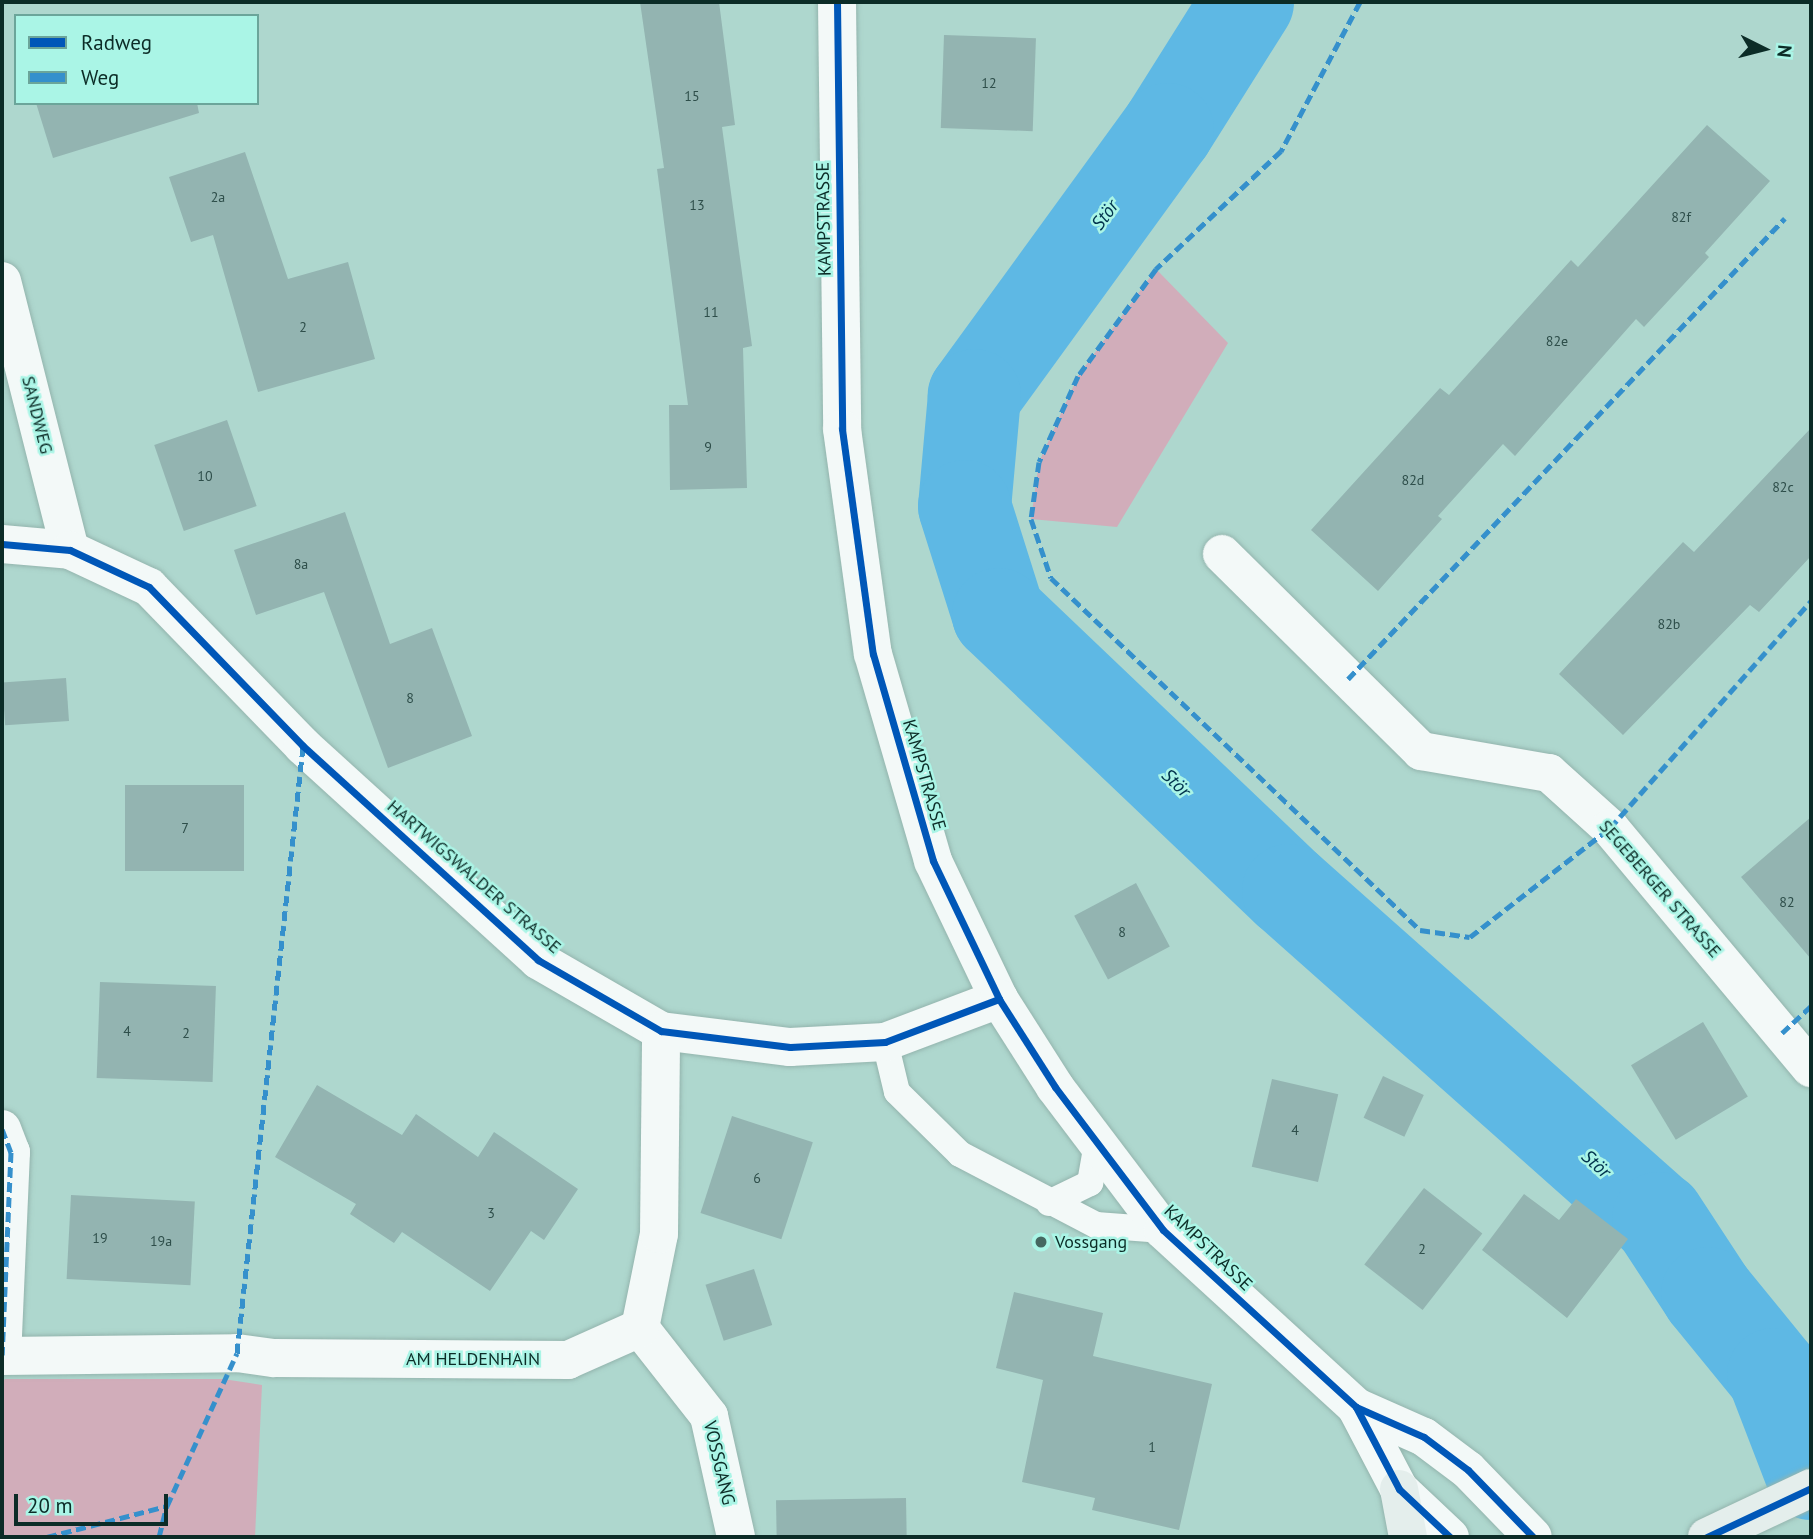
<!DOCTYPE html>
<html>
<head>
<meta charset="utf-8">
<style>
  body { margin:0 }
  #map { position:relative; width:1813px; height:1539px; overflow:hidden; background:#aed7ce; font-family:"PT Sans",sans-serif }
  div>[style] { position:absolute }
  .green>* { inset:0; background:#d1adba }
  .river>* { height:93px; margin:-46.5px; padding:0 46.5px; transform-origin:46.5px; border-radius:46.5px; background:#5eb8e4 }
  .building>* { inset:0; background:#93b4b1; transform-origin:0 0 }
  .roads { filter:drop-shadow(0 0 2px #93b4ad) drop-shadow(0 0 2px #93b4ad) }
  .service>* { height:26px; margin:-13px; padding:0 13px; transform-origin:13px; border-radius:13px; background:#f3f9f8 }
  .minor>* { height:38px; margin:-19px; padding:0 19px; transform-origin:19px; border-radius:19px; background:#f3f9f8 }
  .tertiary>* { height:38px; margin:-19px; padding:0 19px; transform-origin:19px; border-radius:19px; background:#f3f9f8 }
  .secondary>* { height:38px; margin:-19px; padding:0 19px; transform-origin:19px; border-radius:19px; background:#e4eeec }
  .quiet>* { height:5px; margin-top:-2.5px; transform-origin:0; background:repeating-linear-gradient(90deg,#3590cc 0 10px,transparent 0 15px) }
  .cycleway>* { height:7px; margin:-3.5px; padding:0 3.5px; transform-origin:3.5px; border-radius:3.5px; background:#0057b8 }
  .dots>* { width:19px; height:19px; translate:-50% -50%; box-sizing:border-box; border:4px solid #aaf5e6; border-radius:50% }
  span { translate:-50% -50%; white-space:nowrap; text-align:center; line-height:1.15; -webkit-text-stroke:5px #aaf5e6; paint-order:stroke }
  .number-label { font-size:14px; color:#2e4e4a }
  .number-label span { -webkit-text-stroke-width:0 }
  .street-label { font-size:18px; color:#0c2c27 }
  .poi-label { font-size:18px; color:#0c2c27 }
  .left { translate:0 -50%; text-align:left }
  .water-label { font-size:19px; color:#01314c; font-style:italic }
  .frame { position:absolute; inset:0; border:4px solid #0c2c27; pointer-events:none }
  .legend { position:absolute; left:14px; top:14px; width:245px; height:91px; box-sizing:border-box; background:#aaf5e6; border:2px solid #6ba59a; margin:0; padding:9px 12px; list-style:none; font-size:21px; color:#0c2c27 }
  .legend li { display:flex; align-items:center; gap:14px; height:35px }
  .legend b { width:35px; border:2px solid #6ba59a }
  .north { position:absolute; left:1729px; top:14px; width:70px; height:70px; -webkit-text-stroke:5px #aaf5e6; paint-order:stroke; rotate:96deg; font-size:19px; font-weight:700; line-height:28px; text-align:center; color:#0c2c27 }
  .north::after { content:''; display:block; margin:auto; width:24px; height:32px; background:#0c2c27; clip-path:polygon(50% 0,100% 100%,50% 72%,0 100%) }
  .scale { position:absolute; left:14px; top:1494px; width:154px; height:32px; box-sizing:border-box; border:4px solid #0c2c27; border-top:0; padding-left:9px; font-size:21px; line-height:24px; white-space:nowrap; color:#0c2c27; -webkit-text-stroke:5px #aaf5e6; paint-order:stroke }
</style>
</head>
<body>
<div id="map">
  <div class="green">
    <div style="clip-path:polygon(1156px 269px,1228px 343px,1117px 527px,1031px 519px,1039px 462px,1078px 376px)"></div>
    <div style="clip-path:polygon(5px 1379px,223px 1379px,262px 1385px,255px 1537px,2px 1537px,2px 1382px)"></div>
  </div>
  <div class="river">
    <div style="left:1247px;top:2px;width:150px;rotate:122.2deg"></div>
    <div style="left:1167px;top:129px;width:329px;rotate:126deg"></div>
    <div style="left:974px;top:395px;width:111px;rotate:95.1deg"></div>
    <div style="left:964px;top:506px;width:113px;rotate:72.5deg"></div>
    <div style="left:998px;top:614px;width:400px;rotate:43.6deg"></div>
    <div style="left:1288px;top:890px;width:494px;rotate:41.6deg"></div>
    <div style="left:1658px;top:1218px;width:90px;rotate:56.8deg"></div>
    <div style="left:1707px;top:1293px;width:104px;rotate:50.8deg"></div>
    <div style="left:1773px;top:1374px;width:106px;rotate:69deg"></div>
  </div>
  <div class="building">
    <div style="clip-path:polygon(640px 2px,719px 2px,735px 125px,722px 127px,752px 346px,743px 348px,747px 488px,670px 490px,669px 405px,688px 405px,657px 169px,664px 168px)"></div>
    <div style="left:944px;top:35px;width:92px;height:93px;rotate:2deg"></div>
    <div style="clip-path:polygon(36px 103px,197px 103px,199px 113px,53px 158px)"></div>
    <div style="clip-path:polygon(1707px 125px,1770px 181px,1705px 253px,1709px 257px,1644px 327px,1636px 319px,1515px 456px,1503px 444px,1438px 516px,1442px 519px,1378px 591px,1311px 530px,1440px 388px,1449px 395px,1571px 260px,1578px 267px)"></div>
    <div style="clip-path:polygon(245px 152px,288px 279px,348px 262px,375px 359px,258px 392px,213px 235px,191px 242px,169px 177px)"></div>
    <div style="left:227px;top:420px;width:91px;height:77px;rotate:71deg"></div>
    <div style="clip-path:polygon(1811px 428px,1811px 556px,1759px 612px,1750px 605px,1623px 735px,1559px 674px,1683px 542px,1694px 552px)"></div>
    <div style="clip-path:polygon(345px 512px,390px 644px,432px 628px,472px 736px,388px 768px,324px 592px,256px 615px,234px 550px)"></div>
    <div style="left:66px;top:678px;width:43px;height:64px;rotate:86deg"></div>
    <div style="left:244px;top:785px;width:86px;height:119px;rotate:90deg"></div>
    <div style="clip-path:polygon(1811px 817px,1811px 959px,1741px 877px)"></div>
    <div style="left:1136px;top:883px;width:72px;height:70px;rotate:62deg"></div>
    <div style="left:100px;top:982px;width:116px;height:96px;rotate:2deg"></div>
    <div style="left:1703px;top:1022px;width:87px;height:84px;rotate:59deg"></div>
    <div style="left:1383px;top:1076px;width:45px;height:46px;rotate:25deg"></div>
    <div style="left:1272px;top:1079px;width:68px;height:90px;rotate:13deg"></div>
    <div style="clip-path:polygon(317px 1085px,402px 1135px,416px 1114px,478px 1157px,494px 1132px,578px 1189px,544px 1240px,531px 1231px,490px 1291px,402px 1232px,394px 1243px,350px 1214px,356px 1204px,275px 1157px)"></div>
    <div style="left:732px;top:1116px;width:85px;height:102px;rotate:18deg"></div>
    <div style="left:1424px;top:1188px;width:74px;height:97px;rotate:38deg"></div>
    <div style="clip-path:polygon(1524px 1194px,1559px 1220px,1576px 1199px,1628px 1239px,1567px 1318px,1482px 1250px)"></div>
    <div style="left:71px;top:1195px;width:124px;height:84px;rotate:3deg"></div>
    <div style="left:754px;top:1269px;width:59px;height:51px;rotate:72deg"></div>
    <div style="clip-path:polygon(1014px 1292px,1103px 1313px,1093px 1356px,1212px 1384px,1179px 1530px,1092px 1510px,1095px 1498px,1022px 1482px,1043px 1380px,996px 1368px)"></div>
    <div style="left:906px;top:1498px;width:39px;height:130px;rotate:89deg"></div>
  </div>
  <div class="roads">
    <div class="service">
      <div style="left:885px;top:1042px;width:51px;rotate:76.5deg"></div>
      <div style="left:897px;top:1092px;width:88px;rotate:44.5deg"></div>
      <div style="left:960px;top:1154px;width:153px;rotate:27.6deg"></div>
      <div style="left:1096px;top:1225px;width:67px;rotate:4.3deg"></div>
      <div style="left:1049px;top:1203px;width:46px;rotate:-26deg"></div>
      <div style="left:1090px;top:1183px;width:40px;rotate:-80deg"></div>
    </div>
    <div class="minor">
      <div style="left:2px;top:281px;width:277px;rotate:75.8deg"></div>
      <div style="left:2px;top:544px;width:68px;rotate:5deg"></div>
      <div style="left:70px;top:550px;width:87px;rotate:25.1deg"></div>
      <div style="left:149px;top:587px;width:221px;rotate:45.9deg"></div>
      <div style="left:303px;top:746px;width:318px;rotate:42.3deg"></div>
      <div style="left:538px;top:960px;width:142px;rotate:30deg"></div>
      <div style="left:661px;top:1031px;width:130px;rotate:7.1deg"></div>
      <div style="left:790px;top:1047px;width:95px;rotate:-3deg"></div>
      <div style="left:885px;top:1042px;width:122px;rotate:-20.7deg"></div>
      <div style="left:1222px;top:554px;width:280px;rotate:44.7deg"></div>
      <div style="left:1421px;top:751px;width:130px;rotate:9.8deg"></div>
      <div style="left:1549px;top:773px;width:82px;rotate:42deg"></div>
      <div style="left:1610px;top:828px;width:313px;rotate:50.1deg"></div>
      <div style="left:2px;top:1129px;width:25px;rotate:69deg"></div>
      <div style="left:11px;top:1152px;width:203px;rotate:92.5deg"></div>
      <div style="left:640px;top:1328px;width:112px;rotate:51.9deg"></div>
      <div style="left:709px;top:1416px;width:124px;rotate:77.4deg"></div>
      <div style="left:2px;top:1356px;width:235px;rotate:-0.7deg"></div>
      <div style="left:237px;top:1353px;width:37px;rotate:8deg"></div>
      <div style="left:274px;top:1358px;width:294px;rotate:0.4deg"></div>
      <div style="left:568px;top:1360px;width:79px;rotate:-24deg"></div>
      <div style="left:640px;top:1328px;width:96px;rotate:-78.6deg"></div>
      <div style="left:659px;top:1234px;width:203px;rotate:-89.4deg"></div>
    </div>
    <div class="tertiary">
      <div style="left:837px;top:2px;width:427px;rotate:89.3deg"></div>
      <div style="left:842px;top:429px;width:227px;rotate:82.2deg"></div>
      <div style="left:873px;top:654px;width:216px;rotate:73.8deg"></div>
      <div style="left:933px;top:861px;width:153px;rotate:64.4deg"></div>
      <div style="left:999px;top:999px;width:104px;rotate:57.5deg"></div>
      <div style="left:1055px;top:1087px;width:179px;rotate:52.9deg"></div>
      <div style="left:1163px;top:1230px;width:262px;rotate:42.5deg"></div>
      <div style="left:1356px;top:1407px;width:74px;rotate:23.8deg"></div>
      <div style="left:1424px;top:1437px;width:55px;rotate:36.9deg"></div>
      <div style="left:1468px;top:1470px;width:93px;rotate:45.9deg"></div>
      <div style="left:1356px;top:1407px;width:93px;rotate:62.3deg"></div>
      <div style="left:1399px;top:1489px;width:70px;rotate:43.3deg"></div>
    </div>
    <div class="secondary">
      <div style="left:1399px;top:1489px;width:49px;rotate:79.4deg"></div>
      <div style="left:1707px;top:1537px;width:115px;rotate:-25.2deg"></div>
    </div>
  </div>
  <div class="quiet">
    <div style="left:1360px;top:2px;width:169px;rotate:117.9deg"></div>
    <div style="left:1281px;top:151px;width:172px;rotate:136.7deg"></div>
    <div style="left:1156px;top:269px;width:132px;rotate:126.1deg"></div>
    <div style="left:1078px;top:376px;width:94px;rotate:114.4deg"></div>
    <div style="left:1039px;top:462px;width:58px;rotate:98deg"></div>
    <div style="left:1031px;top:519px;width:62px;rotate:71.3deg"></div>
    <div style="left:1051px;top:578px;width:510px;rotate:43.65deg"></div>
    <div style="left:1420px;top:930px;width:50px;rotate:8deg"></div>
    <div style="left:1470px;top:937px;width:177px;rotate:-37.9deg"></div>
    <div style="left:1610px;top:828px;width:303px;rotate:-48.5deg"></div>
    <div style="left:1348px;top:679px;width:635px;rotate:-46.53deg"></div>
    <div style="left:1782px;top:1033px;width:40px;rotate:-43deg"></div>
    <div style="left:2px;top:1129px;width:25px;rotate:69deg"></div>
    <div style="left:11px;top:1152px;width:203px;rotate:92.5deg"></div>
    <div style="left:47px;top:1537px;width:124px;rotate:-14.5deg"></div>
    <div style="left:159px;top:1537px;width:32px;rotate:-76deg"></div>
    <div style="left:167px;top:1506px;width:168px;rotate:-65.4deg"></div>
    <div style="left:237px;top:1353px;width:611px;rotate:-83.79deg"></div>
  </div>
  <div class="cycleway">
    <div style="left:837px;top:2px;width:427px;rotate:89.3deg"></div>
    <div style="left:842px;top:429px;width:227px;rotate:82.2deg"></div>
    <div style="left:873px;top:654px;width:216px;rotate:73.8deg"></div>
    <div style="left:933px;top:861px;width:153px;rotate:64.4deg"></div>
    <div style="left:999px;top:999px;width:104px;rotate:57.5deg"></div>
    <div style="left:1055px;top:1087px;width:179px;rotate:52.9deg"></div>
    <div style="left:1163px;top:1230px;width:262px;rotate:42.5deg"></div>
    <div style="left:1356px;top:1407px;width:74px;rotate:23.8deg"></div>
    <div style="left:1424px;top:1437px;width:55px;rotate:36.9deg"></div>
    <div style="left:1468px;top:1470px;width:93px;rotate:45.9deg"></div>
    <div style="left:2px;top:544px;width:68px;rotate:5deg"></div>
    <div style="left:70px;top:550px;width:87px;rotate:25.1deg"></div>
    <div style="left:149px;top:587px;width:221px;rotate:45.9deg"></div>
    <div style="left:303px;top:746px;width:318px;rotate:42.3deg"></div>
    <div style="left:538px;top:960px;width:142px;rotate:30deg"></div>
    <div style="left:661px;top:1031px;width:130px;rotate:7.1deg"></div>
    <div style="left:790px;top:1047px;width:95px;rotate:-3deg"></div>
    <div style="left:885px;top:1042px;width:122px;rotate:-20.7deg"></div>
    <div style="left:1356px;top:1407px;width:93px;rotate:62.3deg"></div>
    <div style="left:1399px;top:1489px;width:70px;rotate:43.3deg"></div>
    <div style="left:1707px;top:1537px;width:115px;rotate:-25.2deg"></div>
  </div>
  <div class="dots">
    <div style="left:1041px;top:1242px;background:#456861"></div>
  </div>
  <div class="number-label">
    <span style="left:989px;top:83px">12</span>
    <span style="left:692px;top:96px">15</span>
    <span style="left:218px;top:197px">2a</span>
    <span style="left:697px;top:205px">13</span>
    <span style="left:1681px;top:217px">82f</span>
    <span style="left:711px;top:312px">11</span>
    <span style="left:303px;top:327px">2</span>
    <span style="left:1557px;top:341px">82e</span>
    <span style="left:708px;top:447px">9</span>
    <span style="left:205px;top:476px">10</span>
    <span style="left:1413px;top:480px">82d</span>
    <span style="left:1783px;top:487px">82c</span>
    <span style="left:301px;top:564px">8a</span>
    <span style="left:1669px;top:624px">82b</span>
    <span style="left:410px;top:698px">8</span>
    <span style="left:185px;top:828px">7</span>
    <span style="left:1787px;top:902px">82</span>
    <span style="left:1122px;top:932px">8</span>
    <span style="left:127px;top:1031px">4</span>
    <span style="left:186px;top:1033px">2</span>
    <span style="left:1295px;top:1130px">4</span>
    <span style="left:757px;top:1178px">6</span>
    <span style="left:491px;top:1213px">3</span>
    <span style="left:100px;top:1238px">19</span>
    <span style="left:161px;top:1241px">19a</span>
    <span style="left:1422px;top:1249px">2</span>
    <span style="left:1152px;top:1447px">1</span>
  </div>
  <div class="street-label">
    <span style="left:824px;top:219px;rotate:-91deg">KAMPSTRASSE</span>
    <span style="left:37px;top:415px;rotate:76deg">SANDWEG</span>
    <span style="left:924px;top:775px;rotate:74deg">KAMPSTRASSE</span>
    <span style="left:474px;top:877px;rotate:41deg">HARTWIGSWALDER STRASSE</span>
    <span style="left:1660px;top:889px;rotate:49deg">SEGEBERGER STRASSE</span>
    <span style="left:1208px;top:1248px;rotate:44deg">KAMPSTRASSE</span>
    <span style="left:473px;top:1359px">AM HELDENHAIN</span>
    <span style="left:719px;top:1463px;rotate:77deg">VOSSGANG</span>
  </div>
  <div class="poi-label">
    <span class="left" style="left:1055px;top:1242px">Vossgang</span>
  </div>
  <div class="water-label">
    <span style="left:1105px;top:215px;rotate:-54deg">Stör</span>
    <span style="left:1176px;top:783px;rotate:44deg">Stör</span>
    <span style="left:1596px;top:1164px;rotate:42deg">Stör</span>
  </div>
  <div class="frame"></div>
  <ul class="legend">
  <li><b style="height:9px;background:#0057b8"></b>Radweg</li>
  <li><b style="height:9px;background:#3590cc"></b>Weg</li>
  </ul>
  <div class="north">N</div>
  <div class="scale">20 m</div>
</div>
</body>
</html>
